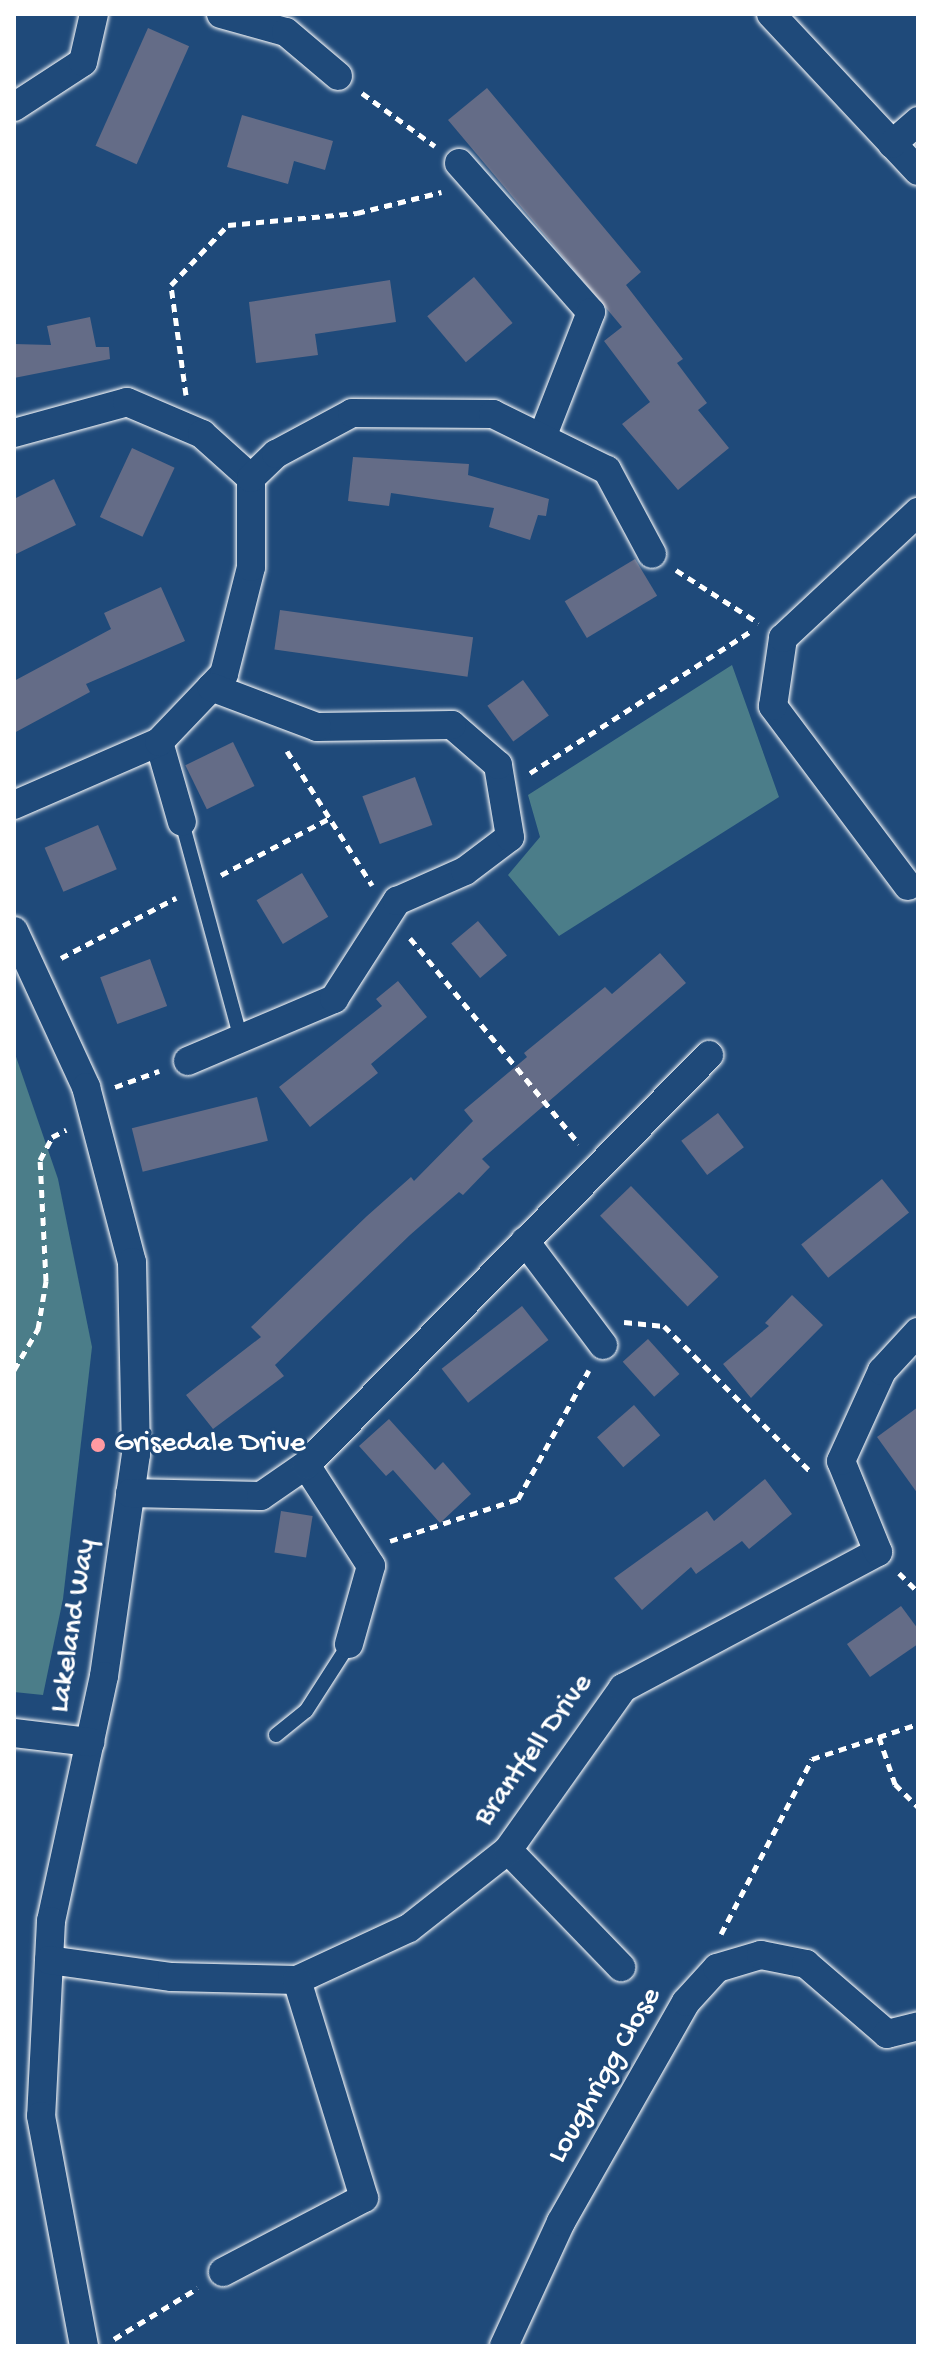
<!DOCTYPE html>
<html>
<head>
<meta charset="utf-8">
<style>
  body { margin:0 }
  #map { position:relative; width:932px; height:2360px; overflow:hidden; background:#1f4a7a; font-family:"Gochi Hand",sans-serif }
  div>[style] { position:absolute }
  .green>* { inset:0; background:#4b7d89 }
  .building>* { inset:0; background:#646c87; transform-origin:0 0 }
  .path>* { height:5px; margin-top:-2.5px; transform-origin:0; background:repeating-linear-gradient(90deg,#fff 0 8px,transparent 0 14px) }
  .roads { filter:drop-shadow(0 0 2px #fff) drop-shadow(0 0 2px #fff) }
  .lane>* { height:14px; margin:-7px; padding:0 7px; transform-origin:7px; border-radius:7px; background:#1f4a7a }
  .street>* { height:28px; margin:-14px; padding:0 14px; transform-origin:14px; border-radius:14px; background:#1f4a7a }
  .dots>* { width:22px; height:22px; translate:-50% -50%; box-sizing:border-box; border:4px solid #1f4a7a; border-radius:50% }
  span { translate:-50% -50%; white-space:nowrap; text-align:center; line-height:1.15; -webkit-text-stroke:6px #1f4a7a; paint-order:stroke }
  .poi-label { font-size:30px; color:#fff }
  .left { translate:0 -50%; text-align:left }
  .street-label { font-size:30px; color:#fff }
  .frame { position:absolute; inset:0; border:16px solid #fff; pointer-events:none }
</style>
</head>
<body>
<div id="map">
  <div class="green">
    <div style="clip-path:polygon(732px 665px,779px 797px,559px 936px,508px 875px,540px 837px,528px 795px)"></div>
    <div style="clip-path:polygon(14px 1051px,58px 1179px,92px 1347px,63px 1599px,43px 1695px,14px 1692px)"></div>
  </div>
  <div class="building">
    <div style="left:148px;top:28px;width:45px;height:129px;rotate:24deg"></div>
    <div style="clip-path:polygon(487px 88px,641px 272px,626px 285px,683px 359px,677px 363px,707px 403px,698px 410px,729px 448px,678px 490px,622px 424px,650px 402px,604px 341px,622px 327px,448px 120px)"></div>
    <div style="clip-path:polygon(242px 115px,333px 141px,325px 170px,294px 161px,288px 184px,227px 167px)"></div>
    <div style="left:474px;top:277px;width:60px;height:61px;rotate:50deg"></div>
    <div style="clip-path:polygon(390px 280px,396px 322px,315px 334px,318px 355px,256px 363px,249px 302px)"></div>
    <div style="clip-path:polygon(90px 317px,96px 347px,109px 347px,110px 359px,14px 378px,14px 344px,51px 345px,47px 326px)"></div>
    <div style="left:132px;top:448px;width:47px;height:76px;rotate:25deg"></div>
    <div style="clip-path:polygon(353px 457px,469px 464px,468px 475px,549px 499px,546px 516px,538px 515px,530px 540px,489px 527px,494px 508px,391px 493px,389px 506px,348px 501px)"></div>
    <div style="clip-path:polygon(54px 479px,76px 525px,14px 555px,14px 499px)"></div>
    <div style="left:635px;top:559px;width:43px;height:82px;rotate:59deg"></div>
    <div style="clip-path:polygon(161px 587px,185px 641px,86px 684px,90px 692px,14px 733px,14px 681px,111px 629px,104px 613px)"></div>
    <div style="left:280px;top:610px;width:195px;height:40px;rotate:8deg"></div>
    <div style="left:523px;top:680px;width:44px;height:44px;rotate:54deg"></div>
    <div style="left:233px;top:742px;width:49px;height:53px;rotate:64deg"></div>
    <div style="left:415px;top:777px;width:51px;height:56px;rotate:70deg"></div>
    <div style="left:98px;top:825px;width:48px;height:58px;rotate:67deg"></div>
    <div style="left:302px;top:873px;width:51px;height:53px;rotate:59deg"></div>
    <div style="left:478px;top:921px;width:45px;height:35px;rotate:50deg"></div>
    <div style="clip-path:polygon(660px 953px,686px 983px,482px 1159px,490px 1167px,463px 1195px,459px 1192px,410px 1235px,275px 1365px,284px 1376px,213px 1429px,186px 1395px,261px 1337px,251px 1327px,367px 1216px,411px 1177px,414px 1181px,473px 1121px,464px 1110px,527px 1057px,524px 1053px,605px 987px,612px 994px)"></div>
    <div style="left:150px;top:959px;width:50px;height:53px;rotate:70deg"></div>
    <div style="clip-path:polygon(398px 981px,427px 1017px,371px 1064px,378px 1073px,310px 1127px,279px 1087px,382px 1006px,376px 999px)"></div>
    <div style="left:257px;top:1097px;width:45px;height:129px;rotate:76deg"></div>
    <div style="left:718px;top:1113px;width:43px;height:46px;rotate:53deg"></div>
    <div style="left:882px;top:1179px;width:43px;height:104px;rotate:51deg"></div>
    <div style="left:631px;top:1186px;width:126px;height:43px;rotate:46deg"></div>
    <div style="clip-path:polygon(792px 1295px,823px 1325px,751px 1398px,723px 1364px,769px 1326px,765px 1323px)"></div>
    <div style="left:522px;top:1306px;width:43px;height:102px;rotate:52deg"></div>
    <div style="left:648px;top:1339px;width:47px;height:34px;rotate:48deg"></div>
    <div style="left:634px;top:1405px;width:40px;height:49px;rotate:49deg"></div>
    <div style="clip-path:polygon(918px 1407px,918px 1494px,877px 1437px)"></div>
    <div style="clip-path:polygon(389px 1419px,435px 1470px,443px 1462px,471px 1494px,440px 1523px,393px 1470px,386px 1476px,359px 1446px)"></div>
    <div style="clip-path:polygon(765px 1479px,792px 1514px,749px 1549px,742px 1541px,696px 1574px,691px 1567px,642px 1610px,614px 1578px,707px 1511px,714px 1521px)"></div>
    <div style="left:281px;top:1511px;width:32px;height:42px;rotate:9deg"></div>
    <div style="clip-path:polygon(901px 1606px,918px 1629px,918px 1644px,870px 1677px,847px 1644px)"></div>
  </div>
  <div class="path">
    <div style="left:362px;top:93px;width:90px;rotate:36deg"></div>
    <div style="left:186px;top:395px;width:111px;rotate:-97.8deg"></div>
    <div style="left:171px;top:285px;width:83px;rotate:-46.5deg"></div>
    <div style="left:228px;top:225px;width:130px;rotate:-5.3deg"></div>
    <div style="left:357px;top:213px;width:87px;rotate:-14deg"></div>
    <div style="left:676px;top:570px;width:98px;rotate:32.6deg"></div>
    <div style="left:287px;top:751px;width:159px;rotate:57.6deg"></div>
    <div style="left:530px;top:773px;width:263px;rotate:-32.7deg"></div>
    <div style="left:221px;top:875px;width:123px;rotate:-27.6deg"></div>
    <div style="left:410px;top:938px;width:266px;rotate:50.6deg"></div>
    <div style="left:61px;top:958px;width:130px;rotate:-27.6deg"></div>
    <div style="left:115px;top:1087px;width:47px;rotate:-20deg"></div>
    <div style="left:624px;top:1322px;width:40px;rotate:5.7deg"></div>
    <div style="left:664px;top:1326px;width:206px;rotate:44.8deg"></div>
    <div style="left:14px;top:1370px;width:48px;rotate:-59.7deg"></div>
    <div style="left:38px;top:1329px;width:49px;rotate:-80.5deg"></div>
    <div style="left:46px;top:1281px;width:121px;rotate:-92.8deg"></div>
    <div style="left:40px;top:1160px;width:26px;rotate:-62deg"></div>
    <div style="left:52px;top:1137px;width:16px;rotate:-27deg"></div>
    <div style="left:390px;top:1541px;width:135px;rotate:-18.2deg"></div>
    <div style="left:518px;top:1499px;width:147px;rotate:-61.2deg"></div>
    <div style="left:899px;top:1573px;width:27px;rotate:45deg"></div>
    <div style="left:879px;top:1737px;width:50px;rotate:71.2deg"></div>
    <div style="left:895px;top:1784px;width:33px;rotate:45deg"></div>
    <div style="left:721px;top:1934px;width:197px;rotate:-62.5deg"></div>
    <div style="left:812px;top:1759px;width:112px;rotate:-18.3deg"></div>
    <div style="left:114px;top:2339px;width:98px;rotate:-31.3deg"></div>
  </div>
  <div class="roads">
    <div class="lane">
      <div style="left:182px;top:822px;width:225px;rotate:74.8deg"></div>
      <div style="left:276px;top:1735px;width:38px;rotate:-39deg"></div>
      <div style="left:306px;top:1711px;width:80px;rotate:-57.3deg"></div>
    </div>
    <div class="street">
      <div style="left:221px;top:14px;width:67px;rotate:15.5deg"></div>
      <div style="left:286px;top:32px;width:68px;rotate:40.2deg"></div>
      <div style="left:771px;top:14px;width:215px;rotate:46.9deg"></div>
      <div style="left:14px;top:107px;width:82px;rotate:-33.1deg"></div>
      <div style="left:83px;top:62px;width:49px;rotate:-77.1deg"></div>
      <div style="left:892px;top:144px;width:35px;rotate:-41deg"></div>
      <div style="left:459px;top:163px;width:199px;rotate:48.5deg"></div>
      <div style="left:591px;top:312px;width:135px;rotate:111.3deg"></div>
      <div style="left:14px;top:433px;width:117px;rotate:-15.3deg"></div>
      <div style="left:127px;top:402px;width:82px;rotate:23.1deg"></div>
      <div style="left:202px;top:434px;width:66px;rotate:41.9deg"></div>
      <div style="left:159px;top:742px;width:83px;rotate:74deg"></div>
      <div style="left:14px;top:805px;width:158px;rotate:-23.5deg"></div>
      <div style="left:159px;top:742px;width:94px;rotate:-46.3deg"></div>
      <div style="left:224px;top:674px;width:110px;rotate:-75.8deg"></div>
      <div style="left:251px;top:567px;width:89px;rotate:-90deg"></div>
      <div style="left:251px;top:478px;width:35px;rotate:-44deg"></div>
      <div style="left:276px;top:454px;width:86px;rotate:-28.3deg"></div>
      <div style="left:352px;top:413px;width:141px;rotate:0.4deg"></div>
      <div style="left:493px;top:414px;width:127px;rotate:26.2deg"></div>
      <div style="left:607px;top:470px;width:95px;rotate:61.8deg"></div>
      <div style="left:908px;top:886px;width:225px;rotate:-126.9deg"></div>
      <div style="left:773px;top:706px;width:69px;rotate:-81.6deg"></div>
      <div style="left:783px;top:638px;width:185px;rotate:-43deg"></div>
      <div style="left:14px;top:931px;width:172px;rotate:65.2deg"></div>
      <div style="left:86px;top:1087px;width:181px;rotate:75.3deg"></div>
      <div style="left:132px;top:1262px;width:192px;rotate:88.8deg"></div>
      <div style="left:136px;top:1454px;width:224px;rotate:98.2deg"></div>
      <div style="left:104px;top:1676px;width:251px;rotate:102.2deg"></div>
      <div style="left:51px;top:1921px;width:195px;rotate:92.9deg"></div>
      <div style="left:41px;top:2116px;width:234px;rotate:79.4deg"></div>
      <div style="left:188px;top:1061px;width:159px;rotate:-23deg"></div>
      <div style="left:334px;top:999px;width:117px;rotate:-57.3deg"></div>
      <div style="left:397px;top:901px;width:74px;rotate:-23.8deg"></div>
      <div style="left:465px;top:871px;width:56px;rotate:-37.1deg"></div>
      <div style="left:510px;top:837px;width:73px;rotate:-99.5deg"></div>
      <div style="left:498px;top:765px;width:61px;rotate:-139deg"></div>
      <div style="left:452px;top:725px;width:135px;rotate:179.2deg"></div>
      <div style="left:317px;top:727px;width:113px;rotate:-159.3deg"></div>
      <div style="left:525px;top:1241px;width:130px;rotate:53.1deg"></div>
      <div style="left:306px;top:1465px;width:120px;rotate:57.2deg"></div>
      <div style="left:371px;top:1566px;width:81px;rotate:105.8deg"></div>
      <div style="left:130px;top:1493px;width:131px;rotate:1.3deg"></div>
      <div style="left:261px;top:1496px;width:55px;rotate:-34.6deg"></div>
      <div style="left:306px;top:1465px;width:575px;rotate:-45.49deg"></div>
      <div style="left:14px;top:1733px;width:77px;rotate:6.8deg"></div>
      <div style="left:508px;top:1850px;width:163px;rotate:46deg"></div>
      <div style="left:49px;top:1960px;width:124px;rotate:7.9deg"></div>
      <div style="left:172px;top:1977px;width:125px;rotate:1.4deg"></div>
      <div style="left:297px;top:1980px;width:123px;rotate:-24.9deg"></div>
      <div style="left:409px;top:1928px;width:126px;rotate:-38.2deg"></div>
      <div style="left:508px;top:1850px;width:199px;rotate:-54.6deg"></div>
      <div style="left:623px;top:1688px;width:289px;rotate:-28.1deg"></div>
      <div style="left:878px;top:1552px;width:98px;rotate:-112.1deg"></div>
      <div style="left:841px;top:1461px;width:99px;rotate:-65.5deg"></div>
      <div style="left:882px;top:1371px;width:53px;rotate:-47.3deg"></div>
      <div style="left:223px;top:2272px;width:159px;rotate:-27.7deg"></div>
      <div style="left:364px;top:2198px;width:228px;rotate:-107.1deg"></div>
      <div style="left:504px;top:2346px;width:136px;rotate:-65.3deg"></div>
      <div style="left:561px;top:2222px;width:253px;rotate:-60.4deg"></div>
      <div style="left:686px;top:2002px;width:46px;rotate:-47.6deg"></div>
      <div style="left:717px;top:1968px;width:46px;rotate:-16.5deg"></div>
      <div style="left:761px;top:1955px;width:46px;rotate:11.3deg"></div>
      <div style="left:806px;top:1964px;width:107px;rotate:40.8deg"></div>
      <div style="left:887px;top:2034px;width:32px;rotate:-14deg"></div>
    </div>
  </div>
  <div class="dots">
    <div style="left:98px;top:1445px;background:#ff9aa2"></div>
  </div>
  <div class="poi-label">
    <span class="left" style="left:114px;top:1445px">Grisedale Drive</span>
  </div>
  <div class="street-label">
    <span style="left:75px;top:1626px;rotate:-81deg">Lakeland Way</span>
    <span style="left:535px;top:1751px;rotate:-54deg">Brantfell Drive</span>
    <span style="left:606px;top:2076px;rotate:-60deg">Loughrigg Close</span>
  </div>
  <div class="frame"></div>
</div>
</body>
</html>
